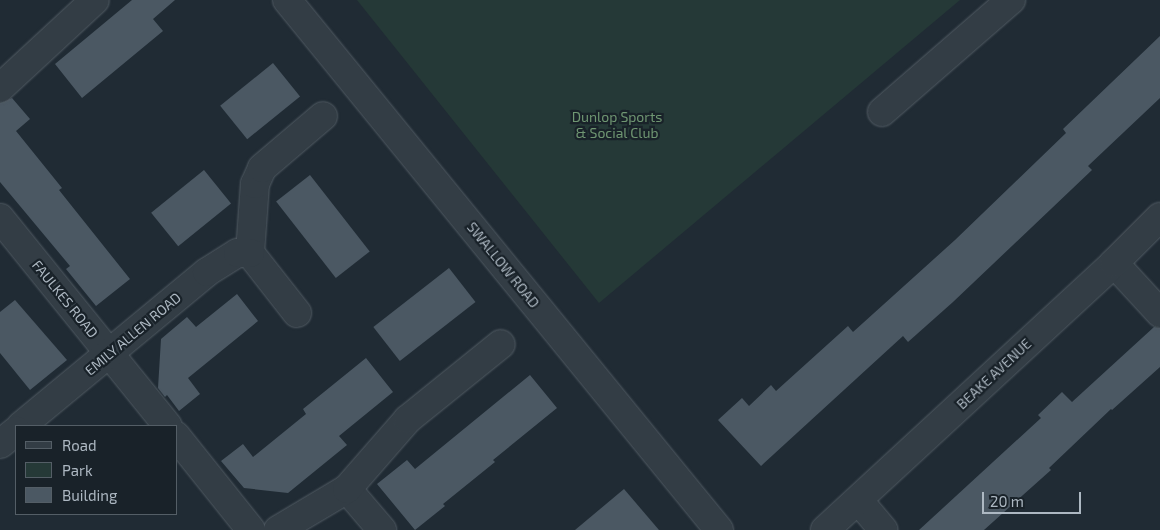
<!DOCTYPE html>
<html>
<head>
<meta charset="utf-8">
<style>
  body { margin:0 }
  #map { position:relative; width:1160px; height:530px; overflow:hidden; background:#202b34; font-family:"Exo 2",sans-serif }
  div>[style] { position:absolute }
  .green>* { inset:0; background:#253937 }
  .building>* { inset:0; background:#4b5863; transform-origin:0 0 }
  .roads { filter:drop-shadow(0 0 1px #515b63) drop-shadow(0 0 1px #515b63) }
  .minor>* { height:28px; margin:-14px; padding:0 14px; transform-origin:14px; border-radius:14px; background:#333d45 }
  span { translate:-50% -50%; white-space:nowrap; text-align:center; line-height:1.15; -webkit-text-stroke:4.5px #192229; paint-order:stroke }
  .park-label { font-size:14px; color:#6f9672 }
  .street-label { font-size:14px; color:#adb8c2 }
  .legend { position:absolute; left:15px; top:425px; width:162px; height:90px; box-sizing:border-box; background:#192229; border:1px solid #545e66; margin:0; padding:6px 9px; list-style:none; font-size:15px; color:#adb8c2 }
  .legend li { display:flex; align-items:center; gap:10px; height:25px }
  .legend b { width:25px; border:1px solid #545e66 }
  .scale { position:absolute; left:982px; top:492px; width:99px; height:22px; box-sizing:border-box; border:2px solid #adb8c2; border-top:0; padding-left:6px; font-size:15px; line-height:18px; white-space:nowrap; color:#adb8c2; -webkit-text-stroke:4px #192229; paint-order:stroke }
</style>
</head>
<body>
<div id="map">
  <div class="green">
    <div style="clip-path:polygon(357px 0,960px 0,599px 303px)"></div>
  </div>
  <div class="building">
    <div style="clip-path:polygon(132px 0,175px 0,153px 19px,163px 31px,82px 98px,55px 64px)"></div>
    <div style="clip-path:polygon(1160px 36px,1160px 98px,1088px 166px,1092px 170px,953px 302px,908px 342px,903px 336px,761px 466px,718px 420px,742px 398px,749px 406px,771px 385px,776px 391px,848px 326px,853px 332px,955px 240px,1066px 133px,1063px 129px)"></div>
    <div style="left:273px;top:63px;width:43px;height:68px;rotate:51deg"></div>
    <div style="clip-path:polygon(12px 98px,30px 119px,16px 131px,62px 188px,59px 190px,130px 279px,96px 306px,66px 269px,70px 266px,0 182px,0 103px)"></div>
    <div style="left:204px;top:170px;width:43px;height:68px;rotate:51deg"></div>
    <div style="left:310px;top:175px;width:97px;height:43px;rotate:52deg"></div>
    <div style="left:449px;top:268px;width:43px;height:96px;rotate:52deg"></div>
    <div style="clip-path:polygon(237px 294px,258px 321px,188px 378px,200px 394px,179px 411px,167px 395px,165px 397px,158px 388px,161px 339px,187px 317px,196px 327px)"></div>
    <div style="clip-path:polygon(15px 300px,67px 360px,30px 390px,0 353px,0 312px)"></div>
    <div style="clip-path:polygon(1154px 327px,1160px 328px,1160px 367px,1112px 410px,1111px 409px,1049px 468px,1051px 470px,984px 530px,919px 530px,1041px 418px,1038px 415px,1062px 392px,1072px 402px)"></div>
    <div style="clip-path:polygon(366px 358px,393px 392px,339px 436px,347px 445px,288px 493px,244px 488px,221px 461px,243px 444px,253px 457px,306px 414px,303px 409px)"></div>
    <div style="clip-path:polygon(530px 375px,557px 408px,493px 460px,495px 462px,443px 504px,445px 506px,415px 530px,377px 484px,407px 460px,415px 469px)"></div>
    <div style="clip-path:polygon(624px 489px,659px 530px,575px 530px)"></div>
  </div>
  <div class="roads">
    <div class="minor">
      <div style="left:287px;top:0;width:684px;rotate:50.82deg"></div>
      <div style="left:0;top:88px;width:129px;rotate:-42.8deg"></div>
      <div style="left:882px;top:112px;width:171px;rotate:-41deg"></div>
      <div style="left:0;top:218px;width:267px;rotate:51.1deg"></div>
      <div style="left:1114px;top:263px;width:68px;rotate:47.4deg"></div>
      <div style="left:297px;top:313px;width:76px;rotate:-128.1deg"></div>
      <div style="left:250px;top:253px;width:69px;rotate:-85.9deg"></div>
      <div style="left:255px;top:184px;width:17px;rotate:-66deg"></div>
      <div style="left:262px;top:168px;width:80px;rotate:-40.4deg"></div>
      <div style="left:21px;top:426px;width:241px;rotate:-39.6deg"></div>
      <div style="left:207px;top:272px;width:36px;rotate:-32deg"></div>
      <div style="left:238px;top:253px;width:12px"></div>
      <div style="left:176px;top:436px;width:120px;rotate:51.4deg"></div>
      <div style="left:0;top:444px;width:21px;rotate:-39deg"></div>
      <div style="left:347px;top:489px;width:54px;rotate:49.5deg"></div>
      <div style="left:859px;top:501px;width:38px;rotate:50deg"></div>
      <div style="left:278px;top:530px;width:80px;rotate:-30.7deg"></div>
      <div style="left:347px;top:489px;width:93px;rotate:-48.9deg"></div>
      <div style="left:408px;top:419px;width:119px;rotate:-38.9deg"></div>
      <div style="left:825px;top:530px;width:393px;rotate:-42.7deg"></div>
      <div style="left:1114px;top:263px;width:65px;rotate:-45deg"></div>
    </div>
  </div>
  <div class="park-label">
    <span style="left:617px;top:125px">Dunlop Sports<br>&amp; Social Club</span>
  </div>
  <div class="street-label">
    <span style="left:503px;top:265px;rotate:51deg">SWALLOW ROAD</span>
    <span style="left:65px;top:299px;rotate:51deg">FAULKES ROAD</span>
    <span style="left:133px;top:334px;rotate:-40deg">EMILY ALLEN ROAD</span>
    <span style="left:994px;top:374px;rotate:-43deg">BEAKE AVENUE</span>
  </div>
  <ul class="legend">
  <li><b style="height:6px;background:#333d45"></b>Road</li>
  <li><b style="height:14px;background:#253937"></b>Park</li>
  <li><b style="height:14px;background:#4b5863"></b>Building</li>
  </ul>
  <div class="scale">20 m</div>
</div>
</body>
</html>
